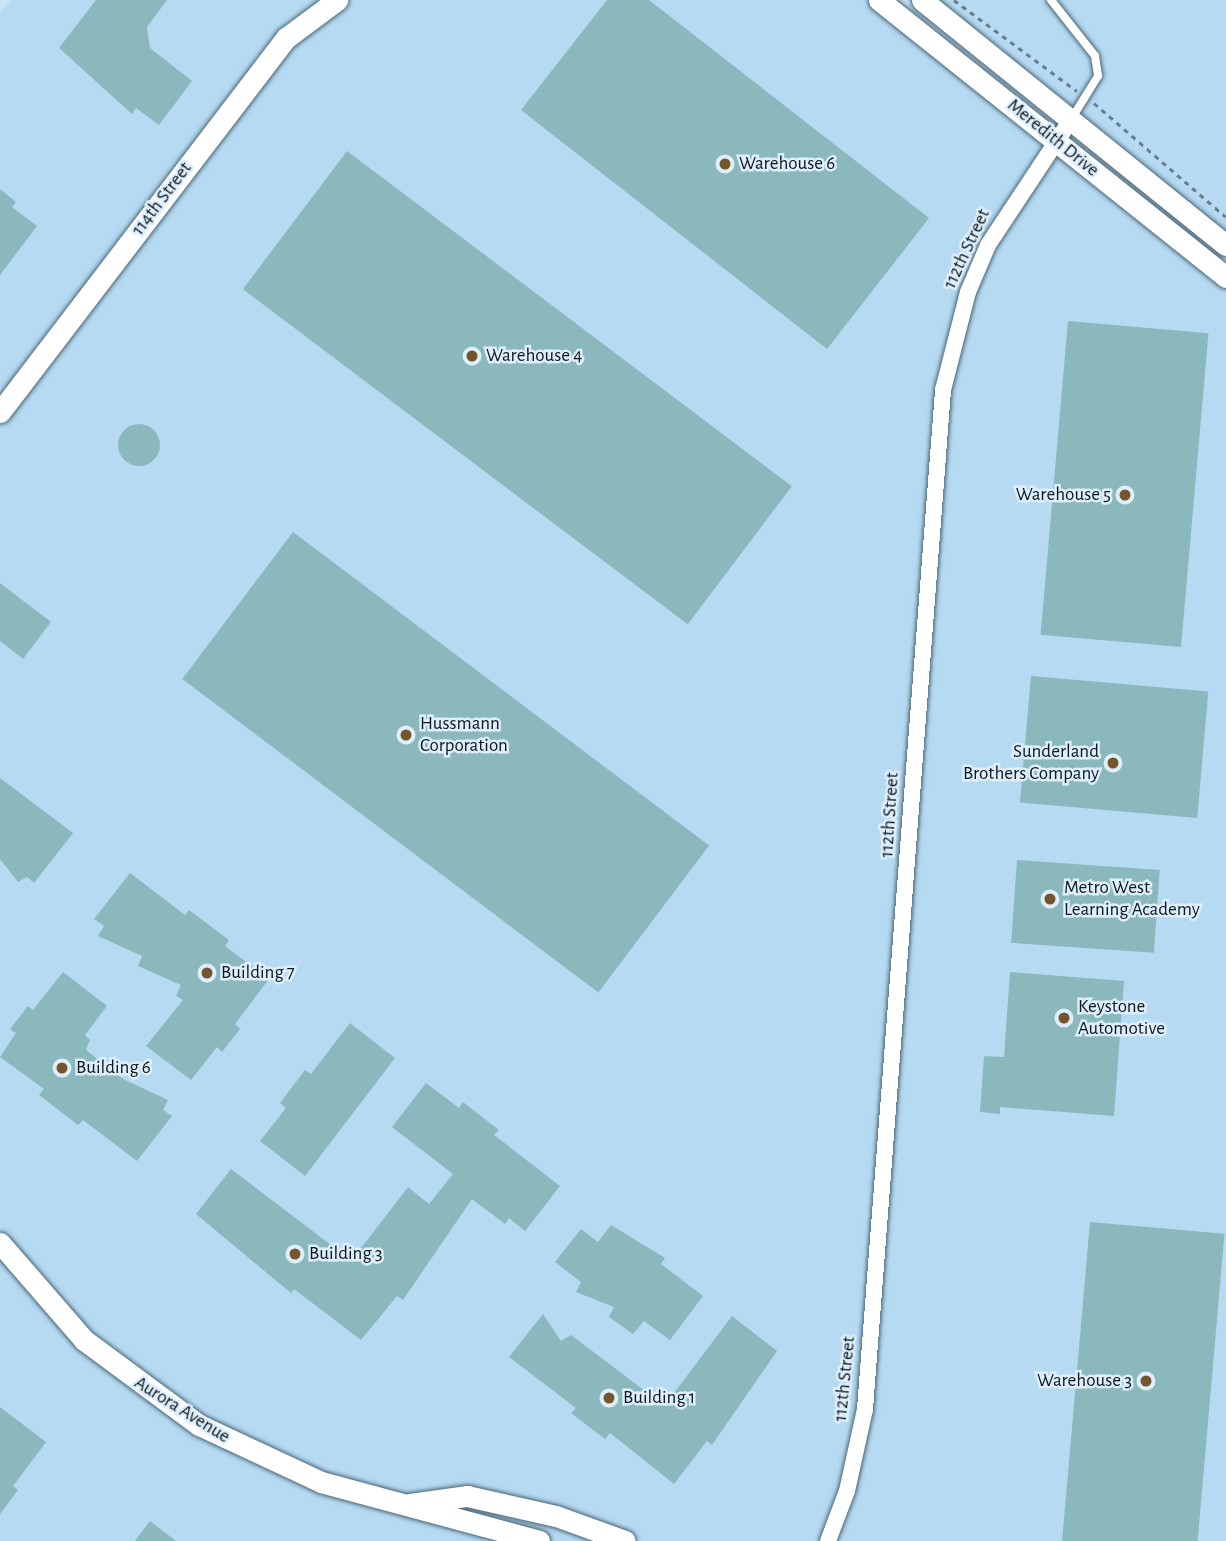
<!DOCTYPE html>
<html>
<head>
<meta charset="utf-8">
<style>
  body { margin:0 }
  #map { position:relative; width:1226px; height:1541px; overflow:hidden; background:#c6e4f7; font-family:"Alegreya Sans",sans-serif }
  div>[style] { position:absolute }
  .built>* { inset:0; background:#b5daf2 }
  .building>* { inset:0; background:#8ab8bc; transform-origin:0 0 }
  .round { border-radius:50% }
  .path>* { height:2.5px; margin-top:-1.25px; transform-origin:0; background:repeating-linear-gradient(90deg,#6a7f8c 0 5px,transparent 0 10px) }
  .roads { filter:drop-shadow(0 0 2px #4b6575) drop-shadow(0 0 2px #4b6575) }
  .lane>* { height:8px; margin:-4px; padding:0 4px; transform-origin:4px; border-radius:4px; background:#fff }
  .street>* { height:16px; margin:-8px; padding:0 8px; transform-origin:8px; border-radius:8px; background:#fff }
  .secondary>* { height:21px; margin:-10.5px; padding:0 10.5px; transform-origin:10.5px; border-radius:10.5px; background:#fff }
  .dots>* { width:19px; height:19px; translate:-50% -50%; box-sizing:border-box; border:4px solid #deeffb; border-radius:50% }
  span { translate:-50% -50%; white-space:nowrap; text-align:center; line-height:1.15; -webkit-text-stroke:5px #deeffb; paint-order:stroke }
  .street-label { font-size:19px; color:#0c171e }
  .poi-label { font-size:19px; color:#0c171e }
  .left { translate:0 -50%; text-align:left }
  .right { translate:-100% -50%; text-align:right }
</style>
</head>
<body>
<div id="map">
  <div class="built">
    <div style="clip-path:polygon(11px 0,879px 0,1226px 277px,1226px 1541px,0 1541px,0 13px)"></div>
    <div style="clip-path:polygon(922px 0,1226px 0,1226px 245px)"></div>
  </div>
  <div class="building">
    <div style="clip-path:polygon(96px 0,167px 0,147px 27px,150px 48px,192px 81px,159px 125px,136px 108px,132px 114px,59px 48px)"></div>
    <div style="clip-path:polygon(607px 0,649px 0,929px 218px,827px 349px,521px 110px)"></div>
    <div style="left:347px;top:151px;width:557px;height:173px;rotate:37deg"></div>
    <div style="clip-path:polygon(0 189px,16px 202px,12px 207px,37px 226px,0 275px)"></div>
    <div style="left:1068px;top:321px;width:141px;height:315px;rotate:5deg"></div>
    <div class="round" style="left:118px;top:424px;width:42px;height:42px"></div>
    <div style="left:293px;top:532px;width:521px;height:184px;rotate:37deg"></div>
    <div style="clip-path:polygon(0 583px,51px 622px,23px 659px,0 641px)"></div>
    <div style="left:1031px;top:676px;width:178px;height:127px;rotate:5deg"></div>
    <div style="clip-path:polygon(0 778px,73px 833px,34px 883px,27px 877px,18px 882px,0 859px)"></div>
    <div style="left:1017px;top:860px;width:143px;height:83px;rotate:4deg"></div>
    <div style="clip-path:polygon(130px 873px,185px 915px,189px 910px,229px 940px,225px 946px,269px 979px,235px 1024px,240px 1029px,222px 1052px,217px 1047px,191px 1080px,146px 1046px,183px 1000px,176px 996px,181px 985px,138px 966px,142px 956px,98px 936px,104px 926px,94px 919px)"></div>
    <div style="clip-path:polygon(63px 972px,107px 1006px,85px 1035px,90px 1040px,86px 1050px,123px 1079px,168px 1100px,163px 1110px,172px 1116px,137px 1161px,83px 1120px,78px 1125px,39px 1095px,44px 1089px,0 1057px,16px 1033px,10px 1029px,28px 1006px,33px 1010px)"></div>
    <div style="clip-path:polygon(1010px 972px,1124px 981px,1114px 1116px,1000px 1107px,1000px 1114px,980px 1112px,984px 1056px,1004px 1057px)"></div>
    <div style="clip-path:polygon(350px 1023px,395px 1058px,305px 1176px,260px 1141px,286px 1108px,280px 1103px,305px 1070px,311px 1074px)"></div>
    <div style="clip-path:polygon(426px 1083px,459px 1108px,463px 1102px,499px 1130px,494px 1135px,560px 1186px,525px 1231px,509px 1218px,505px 1224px,472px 1199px,403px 1300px,397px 1296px,361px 1340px,294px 1289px,291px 1293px,196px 1214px,231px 1169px,344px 1255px,354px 1248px,358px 1252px,408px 1187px,429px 1204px,453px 1174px,392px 1127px)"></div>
    <div style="left:1090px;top:1222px;width:135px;height:320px;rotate:5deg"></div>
    <div style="clip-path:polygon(611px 1225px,665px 1258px,661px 1264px,703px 1296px,670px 1340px,644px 1321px,633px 1334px,609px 1317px,614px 1307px,576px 1292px,581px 1282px,555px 1262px,581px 1229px,598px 1242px)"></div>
    <div style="clip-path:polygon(543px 1314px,561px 1341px,571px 1335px,657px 1400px,666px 1393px,671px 1397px,732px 1316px,777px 1351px,712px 1445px,707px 1441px,674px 1484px,610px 1433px,605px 1439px,571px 1413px,576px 1408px,509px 1357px)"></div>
    <div style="clip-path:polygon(0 1407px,46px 1442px,13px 1486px,18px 1490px,0 1514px)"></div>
    <div style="clip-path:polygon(150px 1521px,176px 1541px,135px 1541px)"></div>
  </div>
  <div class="path">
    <div style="left:954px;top:0;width:153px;rotate:36.5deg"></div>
    <div style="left:1094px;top:103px;width:174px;rotate:40.8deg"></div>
  </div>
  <div class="roads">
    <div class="lane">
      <div style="left:1051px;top:0;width:71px;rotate:51.8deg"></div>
      <div style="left:1095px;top:56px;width:20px;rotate:81deg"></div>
      <div style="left:1098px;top:76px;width:49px;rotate:121.8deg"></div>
    </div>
    <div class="street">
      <div style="left:828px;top:1541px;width:53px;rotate:-69.2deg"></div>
      <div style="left:847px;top:1491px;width:84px;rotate:-77.6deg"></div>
      <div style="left:865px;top:1409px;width:1022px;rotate:-85.62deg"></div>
      <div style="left:943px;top:390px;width:101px;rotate:-75.7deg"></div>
      <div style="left:968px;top:292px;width:51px;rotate:-66.9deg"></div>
      <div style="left:988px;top:245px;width:152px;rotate:-56.5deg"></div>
    </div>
    <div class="secondary">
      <div style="left:879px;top:0;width:444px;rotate:38.6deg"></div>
      <div style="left:922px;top:0;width:390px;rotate:38.9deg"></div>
      <div style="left:0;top:412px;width:471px;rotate:-52.6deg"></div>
      <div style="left:286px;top:38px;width:64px;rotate:-36.7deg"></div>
      <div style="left:0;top:1243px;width:128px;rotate:49.1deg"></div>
      <div style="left:84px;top:1340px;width:143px;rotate:36.5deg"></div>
      <div style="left:199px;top:1425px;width:135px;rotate:25deg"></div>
      <div style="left:321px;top:1482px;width:226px;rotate:15.1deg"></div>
      <div style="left:410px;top:1504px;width:58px;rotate:-8deg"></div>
      <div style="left:467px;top:1496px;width:91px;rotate:12.7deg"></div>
      <div style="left:556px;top:1516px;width:73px;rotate:19.9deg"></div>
    </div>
  </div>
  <div class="dots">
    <div style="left:725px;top:164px;background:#75552b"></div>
    <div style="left:472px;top:356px;background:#75552b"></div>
    <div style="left:1125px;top:495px;background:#75552b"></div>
    <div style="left:406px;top:735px;background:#75552b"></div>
    <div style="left:1113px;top:763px;background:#75552b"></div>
    <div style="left:1050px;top:899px;background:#75552b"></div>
    <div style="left:207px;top:973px;background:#75552b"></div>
    <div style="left:1064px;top:1018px;background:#75552b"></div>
    <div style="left:62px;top:1068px;background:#75552b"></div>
    <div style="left:295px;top:1254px;background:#75552b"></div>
    <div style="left:1146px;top:1381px;background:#75552b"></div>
    <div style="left:609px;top:1398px;background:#75552b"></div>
  </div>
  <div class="street-label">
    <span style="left:1053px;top:138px;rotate:39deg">Meredith Drive</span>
    <span style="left:162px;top:199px;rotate:-53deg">114th Street</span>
    <span style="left:967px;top:249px;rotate:-65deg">112th Street</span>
    <span style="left:890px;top:815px;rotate:-86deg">112th Street</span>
    <span style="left:845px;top:1379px;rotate:-84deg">112th Street</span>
    <span style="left:182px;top:1410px;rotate:32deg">Aurora Avenue</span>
  </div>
  <div class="poi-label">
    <span class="left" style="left:739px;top:164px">Warehouse 6</span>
    <span class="left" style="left:486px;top:356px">Warehouse 4</span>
    <span class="right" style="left:1111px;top:495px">Warehouse 5</span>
    <span class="left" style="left:420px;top:735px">Hussmann<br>Corporation</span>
    <span class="right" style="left:1099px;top:763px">Sunderland<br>Brothers Company</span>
    <span class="left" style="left:1064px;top:899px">Metro West<br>Learning Academy</span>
    <span class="left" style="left:221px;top:973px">Building 7</span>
    <span class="left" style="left:1078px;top:1018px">Keystone<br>Automotive</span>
    <span class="left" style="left:76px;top:1068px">Building 6</span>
    <span class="left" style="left:309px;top:1254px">Building 3</span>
    <span class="right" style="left:1132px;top:1381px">Warehouse 3</span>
    <span class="left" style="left:623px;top:1398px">Building 1</span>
  </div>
</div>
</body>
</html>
